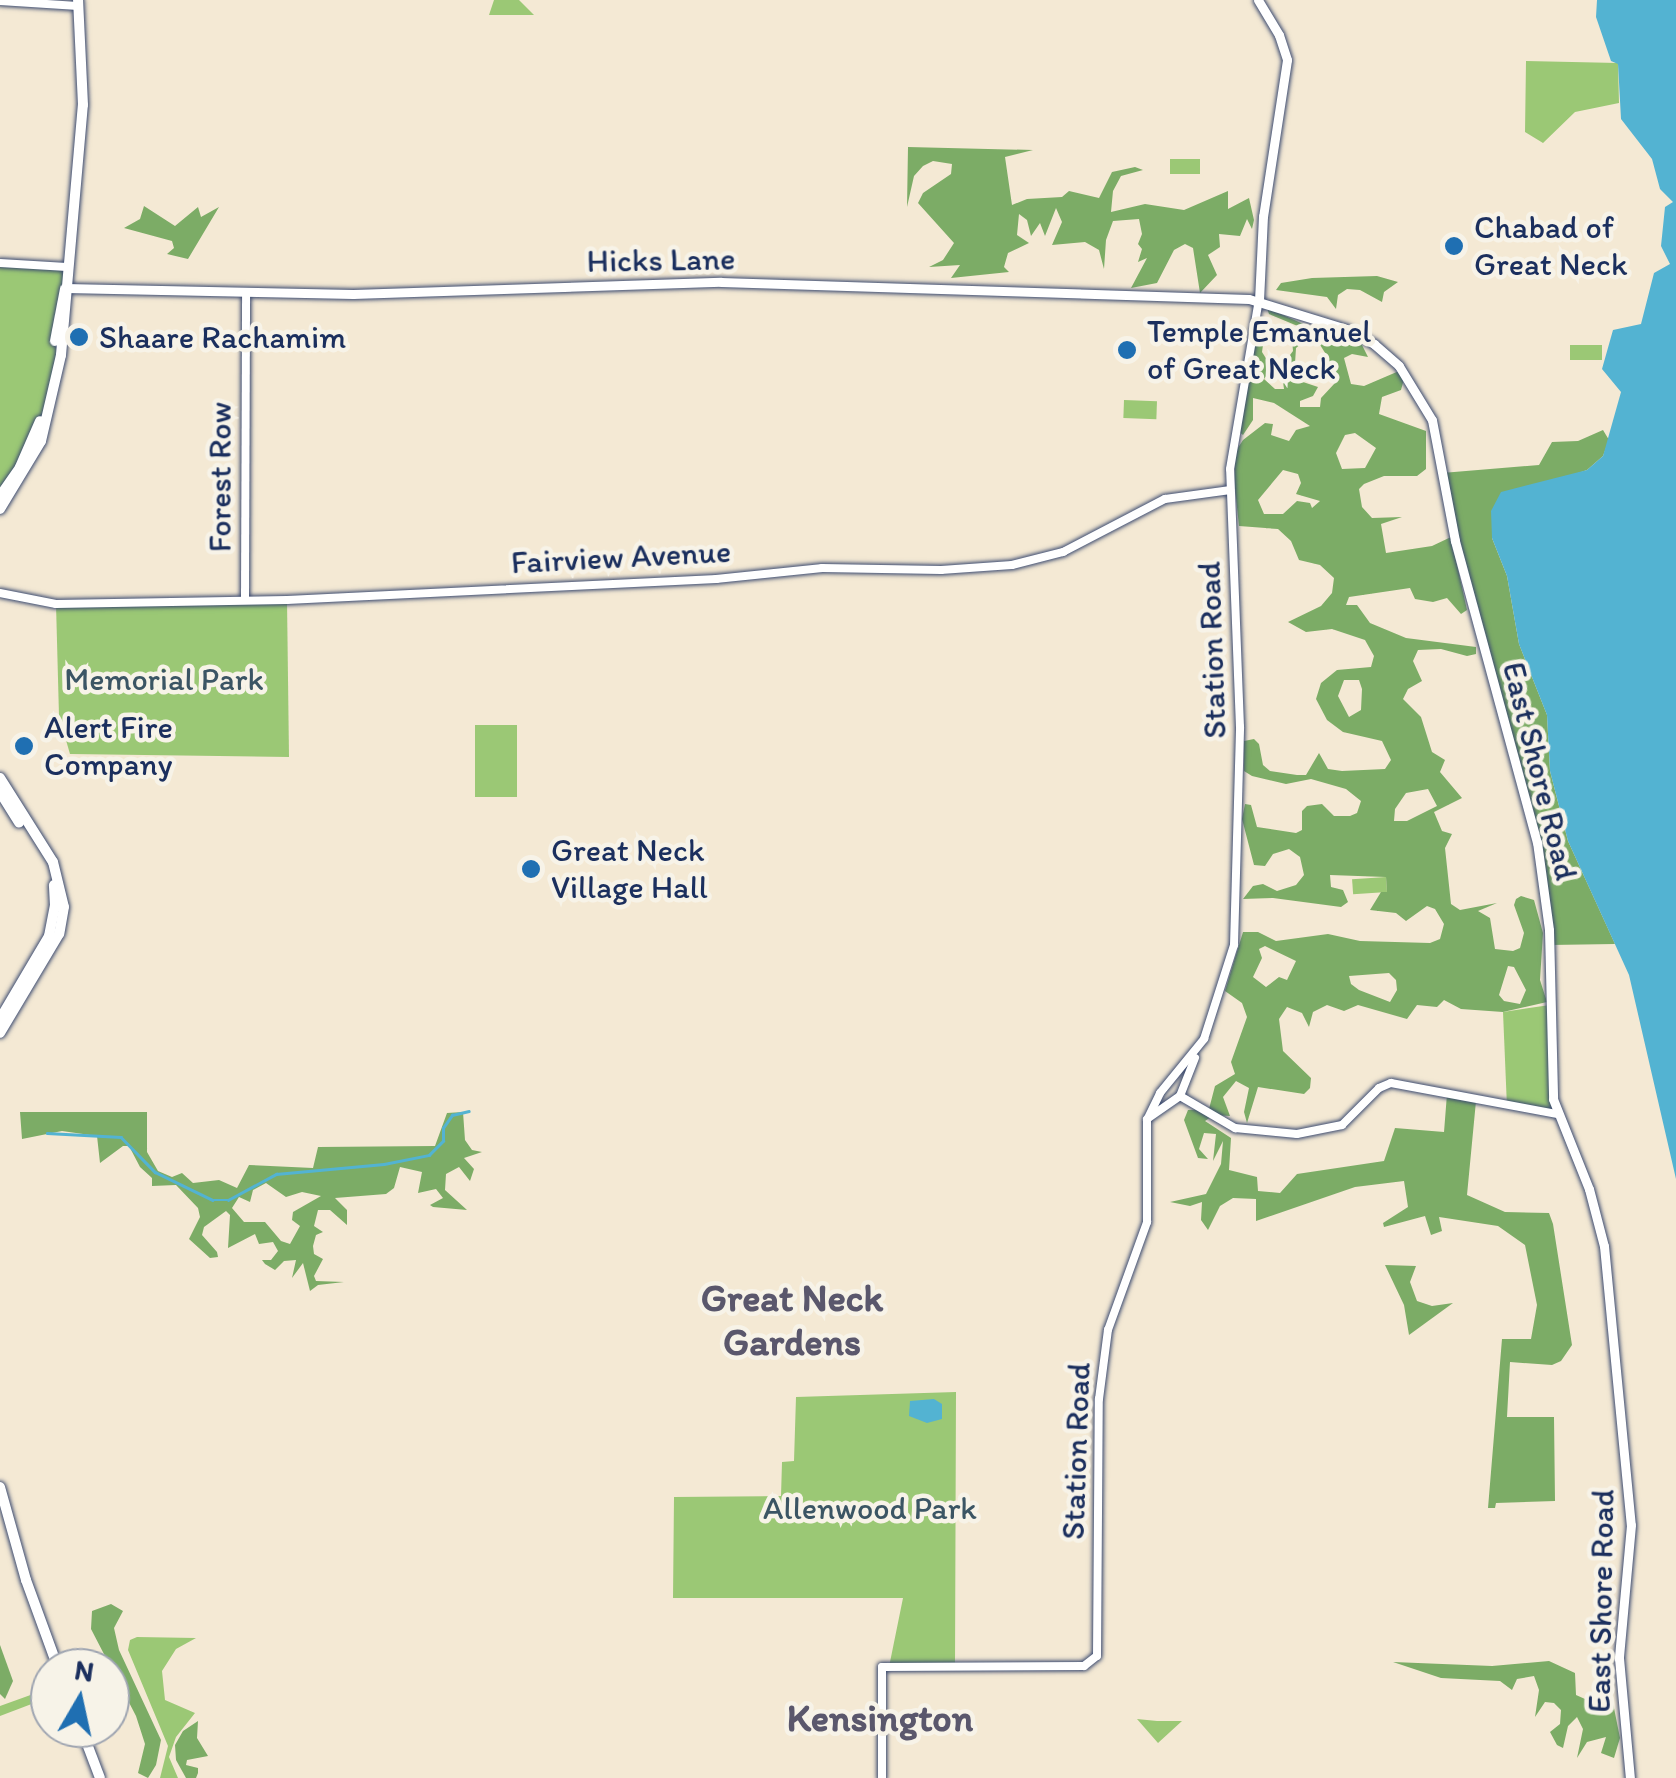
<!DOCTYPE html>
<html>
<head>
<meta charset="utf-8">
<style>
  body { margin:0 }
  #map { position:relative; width:1676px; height:1778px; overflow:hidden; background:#f4e9d4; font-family:Itim,sans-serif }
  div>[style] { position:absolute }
  .green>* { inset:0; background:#9bc875; transform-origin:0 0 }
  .forest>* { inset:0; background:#7cac66 }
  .water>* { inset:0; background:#53b3d2 }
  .stream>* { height:2.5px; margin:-1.25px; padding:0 1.25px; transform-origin:1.25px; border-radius:1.25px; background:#53b3d2 }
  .roads { filter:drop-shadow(0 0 2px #3c4b70) drop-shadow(0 0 2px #3c4b70) }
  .tertiary>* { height:8px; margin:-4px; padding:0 4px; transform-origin:4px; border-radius:4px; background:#fff }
  .secondary>* { height:9px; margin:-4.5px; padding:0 4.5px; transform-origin:4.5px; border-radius:4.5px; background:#fff }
  .primary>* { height:10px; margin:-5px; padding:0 5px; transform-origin:5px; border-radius:5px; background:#fff }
  .dots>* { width:28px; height:28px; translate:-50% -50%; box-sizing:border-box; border:5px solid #f7f3e8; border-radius:50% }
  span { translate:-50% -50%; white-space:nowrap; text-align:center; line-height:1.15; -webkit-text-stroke:9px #f7f3e8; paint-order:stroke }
  .poi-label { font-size:32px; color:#1b2f5e }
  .left { translate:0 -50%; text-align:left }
  .street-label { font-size:32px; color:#1b2f5e }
  .park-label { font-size:32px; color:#3b5564 }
  .quarter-label { font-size:38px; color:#5a576c; font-weight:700 }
  .north { position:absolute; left:30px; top:1648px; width:100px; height:100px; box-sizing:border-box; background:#f7f3e8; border:2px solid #9fa5b1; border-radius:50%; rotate:9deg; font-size:28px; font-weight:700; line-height:40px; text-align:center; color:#1b2f5e }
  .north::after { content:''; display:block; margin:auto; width:35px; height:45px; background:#1f6fb2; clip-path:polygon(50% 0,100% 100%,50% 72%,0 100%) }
</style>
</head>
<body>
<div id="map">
  <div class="green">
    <div style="clip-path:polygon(494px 0,519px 0,534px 15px,489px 15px)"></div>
    <div style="clip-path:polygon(1526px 61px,1618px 63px,1619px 103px,1575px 112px,1543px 143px,1525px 132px)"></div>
    <div style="left:1170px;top:159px;width:30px;height:15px"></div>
    <div style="clip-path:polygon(0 263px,67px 267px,49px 405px,0 504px)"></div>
    <div style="left:1602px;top:345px;width:15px;height:32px;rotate:90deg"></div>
    <div style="left:1124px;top:400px;width:33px;height:18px;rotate:2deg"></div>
    <div style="clip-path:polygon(287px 600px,289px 757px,70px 754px,59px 716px,56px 604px)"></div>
    <div style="left:475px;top:725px;width:42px;height:72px"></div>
    <div style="left:1386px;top:877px;width:15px;height:34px;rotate:86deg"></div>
    <div style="clip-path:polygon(1550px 1005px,1556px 1114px,1507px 1107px,1503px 1012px)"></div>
    <div style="clip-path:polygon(956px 1392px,955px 1666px,889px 1667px,903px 1598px,673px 1598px,674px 1497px,781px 1496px,782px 1462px,794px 1461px,796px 1397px)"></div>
    <div style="clip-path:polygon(137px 1637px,196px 1638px,176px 1649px,162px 1671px,165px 1700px,195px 1713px,176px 1737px,169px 1757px,178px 1778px,160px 1778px,168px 1746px,128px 1650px,130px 1640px)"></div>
    <div style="clip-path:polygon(50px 1688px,50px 1697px,0 1716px,0 1706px)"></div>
    <div style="clip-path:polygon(1137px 1719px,1157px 1721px,1182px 1721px,1158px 1743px)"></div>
  </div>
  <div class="forest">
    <div style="clip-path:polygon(908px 147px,1033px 150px,1005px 157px,1012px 205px,1027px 199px,1062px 197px,1069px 191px,1099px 198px,1112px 172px,1135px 167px,1143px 170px,1121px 176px,1113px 191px,1111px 212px,1145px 204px,1184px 210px,1228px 191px,1228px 209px,1249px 198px,1254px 220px,1252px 229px,1247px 219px,1240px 236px,1219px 234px,1220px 247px,1208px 255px,1217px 275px,1200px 293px,1193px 248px,1185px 244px,1174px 250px,1157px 283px,1131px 288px,1147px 258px,1138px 262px,1142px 249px,1138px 244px,1142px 234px,1139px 219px,1113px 221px,1106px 240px,1104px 269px,1099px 250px,1085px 242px,1052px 245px,1062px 222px,1056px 208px,1045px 236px,1040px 223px,1031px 236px,1027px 220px,1019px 214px,1017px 235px,1029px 243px,1008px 253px,1004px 267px,1009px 272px,951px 278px,960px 265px,929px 267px,943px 260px,954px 243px,918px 203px,923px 193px,951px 174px,952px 164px,933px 161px,923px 166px,914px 176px,907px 207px)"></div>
    <div style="clip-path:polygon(144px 206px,175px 226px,198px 207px,201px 217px,219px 207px,188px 259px,167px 254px,174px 248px,172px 241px,124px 228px,140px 219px)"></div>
    <div style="clip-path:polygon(1377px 276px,1398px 282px,1384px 292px,1382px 302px,1360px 290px,1347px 289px,1338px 295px,1336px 309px,1327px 297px,1276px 290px,1281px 283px,1312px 278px)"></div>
    <div style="clip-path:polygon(evenodd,1267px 308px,1335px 338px,1360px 341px,1368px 357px,1352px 354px,1344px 358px,1351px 384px,1364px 386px,1399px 371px,1404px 379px,1401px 390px,1382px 397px,1379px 414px,1426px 431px,1426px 469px,1417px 476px,1384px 476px,1364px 484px,1359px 489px,1362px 507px,1372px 518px,1402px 517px,1381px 524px,1386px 553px,1432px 546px,1451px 537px,1467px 610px,1461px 614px,1447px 598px,1433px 602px,1415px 599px,1410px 588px,1349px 597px,1346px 605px,1357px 605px,1370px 623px,1406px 638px,1476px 647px,1476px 654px,1467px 656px,1441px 649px,1418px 650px,1413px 661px,1422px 681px,1408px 689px,1403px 699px,1421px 717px,1432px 752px,1445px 760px,1440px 772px,1462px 798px,1434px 812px,1442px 831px,1452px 834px,1445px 848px,1451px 904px,1460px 910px,1497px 903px,1478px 911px,1490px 918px,1495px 949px,1513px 951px,1520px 948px,1524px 933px,1514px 905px,1516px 899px,1521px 896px,1534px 900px,1543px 933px,1540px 980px,1547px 1002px,1503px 1012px,1461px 1009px,1444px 1000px,1437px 1007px,1417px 1005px,1407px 1019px,1358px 1005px,1344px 1011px,1327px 1005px,1313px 1012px,1309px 1027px,1302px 1013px,1287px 1007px,1279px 1019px,1283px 1051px,1311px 1078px,1310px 1088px,1304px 1094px,1258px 1087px,1247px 1123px,1244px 1112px,1249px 1088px,1236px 1081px,1223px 1097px,1230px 1116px,1214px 1115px,1205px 1121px,1231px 1138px,1229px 1170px,1257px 1177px,1258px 1191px,1280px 1193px,1297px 1174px,1384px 1161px,1395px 1128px,1444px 1132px,1447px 1094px,1476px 1101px,1467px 1195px,1505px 1212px,1549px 1213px,1553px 1224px,1572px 1345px,1561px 1361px,1552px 1365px,1510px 1362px,1507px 1417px,1554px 1417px,1555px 1501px,1496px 1503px,1495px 1508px,1488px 1508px,1502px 1339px,1531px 1339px,1537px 1305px,1525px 1245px,1498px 1226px,1439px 1217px,1442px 1231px,1431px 1235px,1425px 1216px,1384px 1227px,1383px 1223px,1408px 1207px,1404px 1181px,1355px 1187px,1256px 1221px,1256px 1199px,1233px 1198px,1220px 1206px,1208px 1230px,1201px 1220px,1202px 1202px,1190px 1206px,1170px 1202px,1206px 1194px,1221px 1164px,1223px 1141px,1213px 1161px,1216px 1134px,1204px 1133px,1199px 1149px,1208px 1159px,1198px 1158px,1184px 1120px,1188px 1110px,1209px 1109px,1215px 1086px,1235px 1074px,1231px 1062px,1247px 1017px,1242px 1003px,1225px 991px,1243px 932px,1258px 932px,1276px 941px,1328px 934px,1360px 941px,1430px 943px,1440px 939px,1444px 924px,1435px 909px,1427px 906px,1406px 921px,1396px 913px,1370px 910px,1381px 892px,1387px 892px,1386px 877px,1330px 875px,1331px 887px,1343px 890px,1348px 902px,1341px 907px,1273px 898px,1243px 899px,1253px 886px,1263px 884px,1277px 891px,1296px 885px,1304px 875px,1300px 857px,1289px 849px,1273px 854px,1265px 866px,1254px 865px,1242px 819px,1245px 804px,1251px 805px,1257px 827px,1296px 833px,1302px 830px,1302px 811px,1307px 806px,1322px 804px,1334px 816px,1350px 816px,1357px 813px,1361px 801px,1346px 789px,1311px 779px,1286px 784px,1252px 776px,1244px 771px,1244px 741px,1254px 739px,1259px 744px,1263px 765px,1270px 771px,1297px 775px,1306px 775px,1319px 753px,1328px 769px,1342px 771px,1385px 769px,1391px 760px,1382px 741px,1343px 732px,1327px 720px,1316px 699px,1321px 683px,1337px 670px,1371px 667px,1374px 656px,1365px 640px,1332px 629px,1306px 632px,1288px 622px,1321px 606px,1332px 593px,1334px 578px,1320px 565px,1299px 560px,1291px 541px,1278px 529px,1239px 526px,1234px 479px,1236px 451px,1243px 440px,1265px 423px,1273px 424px,1271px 435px,1289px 441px,1296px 430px,1310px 426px,1274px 403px,1253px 398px,1253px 420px,1243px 435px,1238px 431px,1258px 324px,1266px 324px,1262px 352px,1272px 368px,1264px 379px,1275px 389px,1284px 389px,1281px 367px,1293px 351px,1292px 339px,1300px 333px,1303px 342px,1296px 348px,1294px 379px,1318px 387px,1313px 396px,1300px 401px,1300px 407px,1320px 407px,1321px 398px,1335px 383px,1327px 356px,1312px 332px,1269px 314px,1267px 308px,1355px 433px,1376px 448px,1365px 468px,1342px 469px,1336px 453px,1345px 435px,1355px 433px,1267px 308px,1283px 470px,1298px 474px,1301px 483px,1296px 494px,1320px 501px,1312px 508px,1310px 503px,1297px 501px,1283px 514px,1264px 514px,1258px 500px,1283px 470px,1267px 308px,1344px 680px,1359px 680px,1362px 689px,1361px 710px,1349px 717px,1338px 696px,1344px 680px,1267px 308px,1428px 789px,1437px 806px,1407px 821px,1394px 821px,1395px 809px,1406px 793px,1428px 789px,1267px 308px,1265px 946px,1296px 961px,1287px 980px,1279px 977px,1266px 987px,1253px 977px,1262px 958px,1259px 949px,1265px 946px,1267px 308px,1508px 966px,1514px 967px,1526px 990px,1520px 1004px,1504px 1001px,1499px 995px,1508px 966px,1267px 308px,1389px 973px,1396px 980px,1397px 990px,1390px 1002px,1359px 990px,1351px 984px,1349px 976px,1389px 973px)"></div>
    <div style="clip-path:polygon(1603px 430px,1609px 440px,1603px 456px,1587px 470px,1550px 483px,1492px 538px,1507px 576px,1519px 644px,1547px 715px,1550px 771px,1568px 841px,1615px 944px,1550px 945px,1544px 875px,1442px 473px,1539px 465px,1552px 442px,1578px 441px)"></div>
    <div style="clip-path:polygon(evenodd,20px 1112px,147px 1112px,147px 1152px,158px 1171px,172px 1177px,182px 1173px,193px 1183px,219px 1180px,237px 1188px,249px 1165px,313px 1168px,318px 1147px,435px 1146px,447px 1113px,463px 1112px,465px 1140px,472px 1150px,482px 1152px,464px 1158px,474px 1169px,470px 1181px,459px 1167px,446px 1174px,445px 1190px,467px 1210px,433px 1207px,430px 1205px,443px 1198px,436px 1189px,418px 1193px,422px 1172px,400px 1167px,394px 1188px,386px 1194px,335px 1198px,347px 1210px,347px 1225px,330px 1210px,318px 1210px,314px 1226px,323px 1232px,316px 1235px,313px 1246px,314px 1254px,323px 1259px,314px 1276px,316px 1281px,344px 1282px,318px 1285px,310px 1291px,303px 1263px,292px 1278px,296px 1260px,284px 1261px,275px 1270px,265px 1264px,262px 1260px,271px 1260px,278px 1251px,273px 1242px,259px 1244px,255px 1234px,228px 1248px,230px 1215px,226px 1211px,204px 1227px,202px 1235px,217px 1252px,218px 1257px,210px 1258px,189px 1239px,200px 1217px,198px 1208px,176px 1185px,152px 1186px,152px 1178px,140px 1167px,129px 1146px,123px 1146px,100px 1163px,97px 1136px,62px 1131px,22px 1139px,20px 1112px,266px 1183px,286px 1197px,302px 1192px,321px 1196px,293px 1212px,292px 1220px,300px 1226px,290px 1244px,281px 1241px,265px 1222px,244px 1222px,232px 1208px,239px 1197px,250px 1202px,253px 1190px,266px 1183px)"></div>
    <div style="clip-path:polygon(1385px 1265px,1416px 1266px,1410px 1282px,1417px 1301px,1432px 1306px,1453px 1303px,1409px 1335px,1404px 1305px)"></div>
    <div style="clip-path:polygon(111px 1604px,123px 1611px,114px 1628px,119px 1650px,161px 1740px,156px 1765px,148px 1778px,138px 1773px,145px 1744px,136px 1716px,91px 1629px,92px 1611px)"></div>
    <div style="clip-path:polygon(0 1645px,13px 1681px,5px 1699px,0 1694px)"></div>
    <div style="clip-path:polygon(1549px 1661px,1575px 1673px,1576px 1695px,1585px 1699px,1594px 1693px,1606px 1668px,1620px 1738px,1614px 1758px,1601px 1753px,1606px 1737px,1587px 1742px,1577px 1758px,1583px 1729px,1577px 1717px,1568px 1726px,1563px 1748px,1557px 1745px,1550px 1732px,1560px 1724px,1561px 1710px,1554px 1703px,1545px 1702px,1535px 1717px,1539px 1690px,1534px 1676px,1517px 1679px,1512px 1690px,1500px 1681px,1441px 1678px,1393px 1662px,1492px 1666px)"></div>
    <div style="clip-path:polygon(198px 1721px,197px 1738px,208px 1756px,187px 1760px,186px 1765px,198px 1768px,198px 1773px,196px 1778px,186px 1778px,176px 1760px,175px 1745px,183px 1731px)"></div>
  </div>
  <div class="water">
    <div style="clip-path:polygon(1597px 0,1676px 0,1676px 1179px,1629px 975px,1568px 841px,1550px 771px,1547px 715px,1519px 644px,1507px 576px,1492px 538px,1491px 511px,1501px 492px,1587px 470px,1603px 456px,1621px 392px,1602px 369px,1613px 330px,1641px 324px,1654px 273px,1670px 264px,1661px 246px,1665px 207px,1673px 202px,1660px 189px,1652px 159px,1621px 119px,1618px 64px,1611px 61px,1596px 17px)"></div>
    <div style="clip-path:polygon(934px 1399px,942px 1404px,942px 1419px,927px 1423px,909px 1416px,910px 1401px)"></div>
  </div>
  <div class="stream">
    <div style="left:47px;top:1133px;width:74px;rotate:3.1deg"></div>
    <div style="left:121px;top:1137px;width:49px;rotate:45.8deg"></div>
    <div style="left:155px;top:1172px;width:64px;rotate:25.8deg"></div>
    <div style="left:213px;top:1200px;width:15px"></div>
    <div style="left:228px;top:1200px;width:55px;rotate:-28.4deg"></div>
    <div style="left:276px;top:1174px;width:108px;rotate:-5.3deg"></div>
    <div style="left:384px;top:1164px;width:46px;rotate:-11.3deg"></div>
    <div style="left:429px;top:1155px;width:20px;rotate:-45deg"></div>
    <div style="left:443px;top:1141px;width:13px;rotate:-90deg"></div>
    <div style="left:443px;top:1128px;width:16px;rotate:-55deg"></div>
    <div style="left:452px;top:1115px;width:17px;rotate:-13deg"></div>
  </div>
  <div class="roads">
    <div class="tertiary">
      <div style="left:0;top:1px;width:78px;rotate:3.7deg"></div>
      <div style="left:0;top:263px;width:67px;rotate:3.4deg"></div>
      <div style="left:0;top:593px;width:57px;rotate:11.1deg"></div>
      <div style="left:56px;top:604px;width:231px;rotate:-1deg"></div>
      <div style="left:287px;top:600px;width:430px;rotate:-2.8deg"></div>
      <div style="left:716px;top:579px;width:107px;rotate:-5.9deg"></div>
      <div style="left:822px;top:568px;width:119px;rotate:1deg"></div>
      <div style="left:941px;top:570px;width:71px;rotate:-4deg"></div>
      <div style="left:1012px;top:565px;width:53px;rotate:-14.3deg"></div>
      <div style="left:1063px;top:552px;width:115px;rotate:-27.5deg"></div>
      <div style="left:1165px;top:499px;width:66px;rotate:-7.9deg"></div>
      <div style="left:245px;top:600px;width:307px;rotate:-89.8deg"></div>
      <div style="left:1180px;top:1096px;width:64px;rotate:30.2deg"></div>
      <div style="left:1235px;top:1128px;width:62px;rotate:5.5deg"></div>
      <div style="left:1297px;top:1134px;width:46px;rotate:-11.3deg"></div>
      <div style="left:1342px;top:1125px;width:52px;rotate:-45deg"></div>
      <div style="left:1379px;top:1088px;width:13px;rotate:-23deg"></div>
      <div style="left:1391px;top:1083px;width:168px;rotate:10.6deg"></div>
      <div style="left:1180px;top:1096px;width:41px;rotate:-68.5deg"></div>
      <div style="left:1147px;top:1119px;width:40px;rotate:-34.9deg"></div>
      <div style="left:882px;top:1778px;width:111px;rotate:-90deg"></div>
      <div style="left:882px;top:1667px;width:202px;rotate:-0.3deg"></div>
      <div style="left:1084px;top:1666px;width:16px;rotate:-38deg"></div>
      <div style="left:1097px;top:1656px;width:257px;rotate:-89.6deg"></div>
      <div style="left:1099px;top:1399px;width:70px;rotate:-82.6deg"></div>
      <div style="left:1108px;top:1330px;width:115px;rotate:-70.1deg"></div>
      <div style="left:1147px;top:1222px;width:102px;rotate:-90deg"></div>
      <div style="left:1147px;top:1120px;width:30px;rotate:-64deg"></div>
      <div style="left:1160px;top:1093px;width:70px;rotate:-50.8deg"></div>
      <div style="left:1204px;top:1039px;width:99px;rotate:-72.3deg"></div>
      <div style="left:1234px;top:945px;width:218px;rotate:-88.4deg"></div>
      <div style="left:1240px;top:727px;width:258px;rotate:-92.2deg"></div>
      <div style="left:1230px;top:469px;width:171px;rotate:-80.3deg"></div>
    </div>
    <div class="secondary">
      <div style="left:1258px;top:0;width:41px;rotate:59deg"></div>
      <div style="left:1279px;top:35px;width:26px;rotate:72deg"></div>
      <div style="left:1287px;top:60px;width:158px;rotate:98.7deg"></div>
      <div style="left:1263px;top:216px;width:84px;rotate:92.7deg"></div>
      <div style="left:65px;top:288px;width:288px;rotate:1.2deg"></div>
      <div style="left:353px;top:294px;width:368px;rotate:-1.9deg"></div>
      <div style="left:721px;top:282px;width:528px;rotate:1.84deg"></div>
      <div style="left:1249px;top:299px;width:102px;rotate:17.2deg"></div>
      <div style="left:1346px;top:329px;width:32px;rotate:28deg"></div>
      <div style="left:1374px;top:344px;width:33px;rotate:41deg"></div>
      <div style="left:1399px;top:366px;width:63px;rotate:58.6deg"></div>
      <div style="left:1432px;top:420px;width:123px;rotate:79.2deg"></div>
      <div style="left:1455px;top:541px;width:312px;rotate:74.8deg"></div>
      <div style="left:1537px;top:842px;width:89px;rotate:82.2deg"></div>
      <div style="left:1549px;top:930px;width:169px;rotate:88.6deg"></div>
      <div style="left:1553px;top:1099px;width:97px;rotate:68.2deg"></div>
      <div style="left:1589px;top:1189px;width:59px;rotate:75.3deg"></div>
      <div style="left:1604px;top:1246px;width:280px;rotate:84.5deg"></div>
      <div style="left:1631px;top:1525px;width:134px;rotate:95.2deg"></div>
      <div style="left:1619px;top:1658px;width:121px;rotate:84.8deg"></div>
    </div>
    <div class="primary">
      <div style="left:55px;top:341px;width:53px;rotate:-79.1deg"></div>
      <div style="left:0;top:496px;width:35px;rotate:-55deg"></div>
      <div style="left:20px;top:467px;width:50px;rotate:-66.5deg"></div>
      <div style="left:0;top:509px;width:79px;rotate:-58.9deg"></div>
      <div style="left:41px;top:441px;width:88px;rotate:-76.9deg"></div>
      <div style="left:61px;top:355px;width:251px;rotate:-85deg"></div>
      <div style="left:83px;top:105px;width:105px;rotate:-92.7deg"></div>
      <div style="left:0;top:778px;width:99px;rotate:57.8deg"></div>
      <div style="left:53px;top:862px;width:46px;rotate:76.3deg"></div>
      <div style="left:64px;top:907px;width:27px;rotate:100deg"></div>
      <div style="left:59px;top:934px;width:115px;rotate:120.8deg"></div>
      <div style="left:0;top:792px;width:36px;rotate:58deg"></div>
      <div style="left:0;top:1019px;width:96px;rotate:-59.4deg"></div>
      <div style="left:49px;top:936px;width:31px;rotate:-79deg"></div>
      <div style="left:55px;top:906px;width:21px;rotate:-93deg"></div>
      <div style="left:0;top:1487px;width:97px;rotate:74.4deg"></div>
      <div style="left:26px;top:1580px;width:94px;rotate:70deg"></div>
      <div style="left:81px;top:1728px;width:53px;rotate:69.2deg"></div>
    </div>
  </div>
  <div class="dots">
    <div style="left:1454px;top:246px;background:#1f6fb2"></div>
    <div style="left:79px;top:337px;background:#1f6fb2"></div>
    <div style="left:1127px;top:350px;background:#1f6fb2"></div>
    <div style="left:24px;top:746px;background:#1f6fb2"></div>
    <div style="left:531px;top:869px;background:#1f6fb2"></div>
  </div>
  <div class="poi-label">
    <span class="left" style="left:1474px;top:246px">Chabad of<br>Great Neck</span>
    <span class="left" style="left:1147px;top:350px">Temple Emanuel<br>of Great Neck</span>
    <span class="left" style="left:99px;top:337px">Shaare Rachamim</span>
    <span class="left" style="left:44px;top:746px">Alert Fire<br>Company</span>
    <span class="left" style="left:551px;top:869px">Great Neck<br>Village Hall</span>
  </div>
  <div class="street-label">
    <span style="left:661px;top:260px;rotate:-1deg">Hicks Lane</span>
    <span style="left:220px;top:477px;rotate:-90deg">Forest Row</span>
    <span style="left:621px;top:557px;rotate:-3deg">Fairview Avenue</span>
    <span style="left:1212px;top:650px;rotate:-92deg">Station Road</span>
    <span style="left:1540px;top:771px;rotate:76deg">East Shore Road</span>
    <span style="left:1076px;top:1451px;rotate:-88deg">Station Road</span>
    <span style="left:1601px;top:1601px;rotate:-89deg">East Shore Road</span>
  </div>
  <div class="park-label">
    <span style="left:164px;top:679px">Memorial Park</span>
    <span style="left:870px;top:1508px">Allenwood Park</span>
  </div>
  <div class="quarter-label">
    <span style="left:792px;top:1321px">Great Neck<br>Gardens</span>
    <span style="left:880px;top:1719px">Kensington</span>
  </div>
  <div class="north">N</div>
</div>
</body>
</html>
